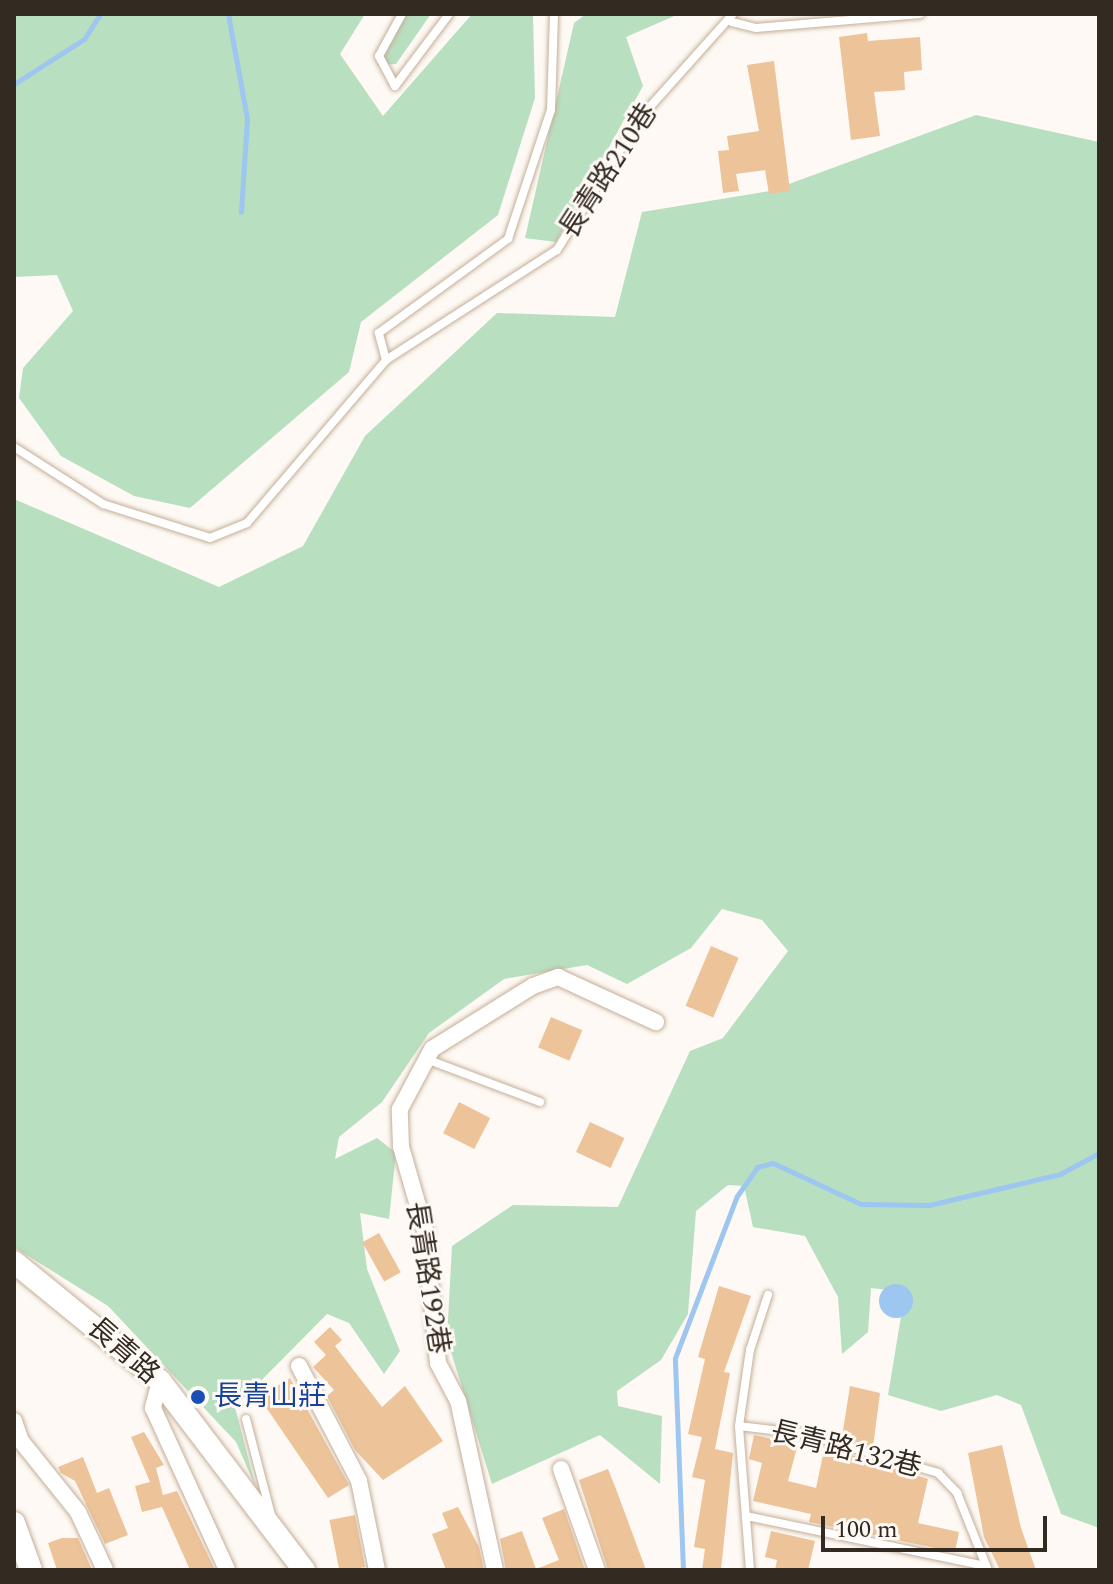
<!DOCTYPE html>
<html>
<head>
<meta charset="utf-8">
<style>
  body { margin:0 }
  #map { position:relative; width:1113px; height:1584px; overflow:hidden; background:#fef9f4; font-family:Spectral,"Noto Sans TC",serif }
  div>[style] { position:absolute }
  .green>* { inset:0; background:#b9dfc1 }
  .water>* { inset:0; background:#9dc6f0 }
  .round { border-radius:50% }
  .stream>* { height:5px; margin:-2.5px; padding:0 2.5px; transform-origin:2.5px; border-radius:2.5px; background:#9dc6f0 }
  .building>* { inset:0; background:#edc399; transform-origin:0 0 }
  .roads { filter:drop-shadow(0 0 2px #c4ae97) drop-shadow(0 0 2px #c4ae97) }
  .service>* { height:8px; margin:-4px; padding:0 4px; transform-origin:4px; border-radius:4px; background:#fff }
  .minor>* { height:16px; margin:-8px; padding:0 8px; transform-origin:8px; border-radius:8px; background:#fff }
  .tertiary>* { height:22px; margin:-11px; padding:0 11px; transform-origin:11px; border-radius:11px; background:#fff }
  .dots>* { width:22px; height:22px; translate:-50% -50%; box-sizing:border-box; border:4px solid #fef9f4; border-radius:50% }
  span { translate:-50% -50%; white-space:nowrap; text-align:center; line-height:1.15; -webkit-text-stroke:6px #fef9f4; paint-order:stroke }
  .street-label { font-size:28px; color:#332a22 }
  .transit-label { font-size:28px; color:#164399 }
  .left { translate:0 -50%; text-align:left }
  .frame { position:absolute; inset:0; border:16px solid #332a22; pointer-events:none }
  .scale { position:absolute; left:821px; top:1516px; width:226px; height:36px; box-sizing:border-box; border:4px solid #332a22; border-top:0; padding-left:10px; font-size:24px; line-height:28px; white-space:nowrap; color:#332a22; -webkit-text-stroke:6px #fef9f4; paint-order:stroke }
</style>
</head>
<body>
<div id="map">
  <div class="green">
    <div style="clip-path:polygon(14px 14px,365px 14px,340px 54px,383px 116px,472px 14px,533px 14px,535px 98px,498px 215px,361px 322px,349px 372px,190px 508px,134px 496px,61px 456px,19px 398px,23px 368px,73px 311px,57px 275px,14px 277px)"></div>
    <div style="clip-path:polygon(401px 14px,431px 14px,396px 64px,377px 65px)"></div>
    <div style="clip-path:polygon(586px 14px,679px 14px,626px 37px,643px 86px,556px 242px,525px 238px,574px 23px)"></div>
    <div style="clip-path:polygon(976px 115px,1099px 142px,1099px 1528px,1061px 1514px,1021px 1405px,997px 1395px,941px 1411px,888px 1395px,905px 1292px,871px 1288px,868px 1332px,842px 1354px,838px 1297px,805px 1236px,753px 1227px,744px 1186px,728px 1185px,696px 1211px,688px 1314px,661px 1360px,617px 1391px,618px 1406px,662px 1416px,660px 1484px,600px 1435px,492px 1484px,447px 1339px,452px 1246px,513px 1205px,618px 1207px,690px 1051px,723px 1038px,788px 951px,762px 920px,722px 909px,691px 948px,627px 984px,587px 965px,504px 979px,429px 1033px,382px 1102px,339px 1137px,335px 1159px,377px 1138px,396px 1153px,389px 1219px,360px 1213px,367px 1269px,400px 1351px,384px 1374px,349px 1323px,327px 1314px,235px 1407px,256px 1488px,236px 1442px,108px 1306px,14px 1247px,14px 499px,219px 587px,303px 546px,365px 436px,497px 313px,615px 317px,642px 212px,770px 191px)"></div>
  </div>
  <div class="water">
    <div class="round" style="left:879px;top:1284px;width:34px;height:34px"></div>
  </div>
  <div class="stream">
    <div style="left:228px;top:14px;width:107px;rotate:79.7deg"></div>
    <div style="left:247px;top:119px;width:93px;rotate:93.7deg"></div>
    <div style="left:14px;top:84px;width:83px;rotate:-32.7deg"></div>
    <div style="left:84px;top:39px;width:30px;rotate:-57deg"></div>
    <div style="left:683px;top:1570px;width:212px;rotate:-92.2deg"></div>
    <div style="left:675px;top:1358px;width:173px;rotate:-69.1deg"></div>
    <div style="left:737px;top:1196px;width:35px;rotate:-55deg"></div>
    <div style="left:757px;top:1167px;width:16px;rotate:-14deg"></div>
    <div style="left:773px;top:1163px;width:97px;rotate:25deg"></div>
    <div style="left:861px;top:1204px;width:68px;rotate:0.8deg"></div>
    <div style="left:929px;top:1205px;width:135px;rotate:-13.3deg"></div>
    <div style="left:1060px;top:1174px;width:44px;rotate:-28.3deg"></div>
  </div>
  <div class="building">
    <div style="clip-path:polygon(867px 33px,868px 41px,920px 37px,922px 70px,904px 72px,905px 90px,874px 92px,880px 136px,851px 140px,839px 37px)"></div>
    <div style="clip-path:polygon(774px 61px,790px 191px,769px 194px,765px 170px,736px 174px,739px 191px,723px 193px,718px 151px,729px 150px,727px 136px,759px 131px,747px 65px)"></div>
    <div style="left:711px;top:946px;width:30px;height:65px;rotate:23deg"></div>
    <div style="left:551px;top:1017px;width:34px;height:33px;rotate:23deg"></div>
    <div style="left:459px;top:1102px;width:35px;height:35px;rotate:27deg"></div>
    <div style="left:590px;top:1122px;width:38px;height:33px;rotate:25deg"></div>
    <div style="left:379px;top:1233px;width:45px;height:19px;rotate:61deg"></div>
    <div style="clip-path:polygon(719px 1286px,751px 1296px,724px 1372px,730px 1373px,715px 1449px,733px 1453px,721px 1570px,702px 1570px,705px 1549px,694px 1547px,705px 1480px,692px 1477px,702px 1437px,688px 1434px,705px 1359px,698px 1357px)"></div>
    <div style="clip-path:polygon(330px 1327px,342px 1340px,335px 1346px,382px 1407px,405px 1386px,443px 1441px,383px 1480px,355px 1450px,327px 1396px,334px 1390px,313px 1367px,326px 1355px,314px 1342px)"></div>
    <div style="clip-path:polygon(290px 1378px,349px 1485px,328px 1498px,259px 1397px)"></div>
    <div style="clip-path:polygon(850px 1386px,880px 1393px,873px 1447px,842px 1437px)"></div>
    <div style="clip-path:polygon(144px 1432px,164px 1465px,156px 1468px,163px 1495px,177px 1491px,215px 1570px,190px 1570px,162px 1507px,142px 1512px,135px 1486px,150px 1482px,131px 1437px)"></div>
    <div style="clip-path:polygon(754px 1435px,798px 1444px,788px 1481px,816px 1488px,823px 1455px,837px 1458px,839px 1451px,928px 1479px,918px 1523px,959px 1532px,955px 1552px,809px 1522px,811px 1514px,753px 1501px,762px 1463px,749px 1459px)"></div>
    <div style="clip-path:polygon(1002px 1445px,1021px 1528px,1036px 1570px,1000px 1570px,984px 1537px,968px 1453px)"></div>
    <div style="clip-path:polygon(83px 1457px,97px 1493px,109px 1488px,128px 1535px,105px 1544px,75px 1481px,61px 1473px,58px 1467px)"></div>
    <div style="clip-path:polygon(608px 1469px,616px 1489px,646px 1570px,608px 1570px,579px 1480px)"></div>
    <div style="clip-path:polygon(458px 1507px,479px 1547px,484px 1570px,446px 1570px,432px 1534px,448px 1528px,442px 1513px)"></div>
    <div style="clip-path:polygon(564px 1509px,585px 1570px,506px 1570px,500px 1539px,522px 1531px,536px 1569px,559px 1560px,542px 1518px)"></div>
    <div style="left:355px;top:1515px;width:53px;height:26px;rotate:79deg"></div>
    <div style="clip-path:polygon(771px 1531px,815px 1541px,808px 1570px,775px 1570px,777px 1560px,765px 1557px)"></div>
    <div style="clip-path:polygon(62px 1538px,78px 1538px,92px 1570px,57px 1570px,48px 1543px)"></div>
  </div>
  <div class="roads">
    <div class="service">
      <div style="left:402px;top:14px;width:48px;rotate:118.7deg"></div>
      <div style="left:379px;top:56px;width:34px;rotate:62deg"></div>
      <div style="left:395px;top:86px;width:90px;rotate:-53.1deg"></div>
      <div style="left:732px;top:22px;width:25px;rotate:14deg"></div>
      <div style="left:756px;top:28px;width:165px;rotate:-4.9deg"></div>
      <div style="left:386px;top:360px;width:203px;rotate:-32.8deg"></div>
      <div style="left:557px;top:250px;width:156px;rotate:-57.8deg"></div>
      <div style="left:640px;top:118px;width:140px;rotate:-48.2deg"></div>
      <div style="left:14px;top:447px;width:106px;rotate:32.6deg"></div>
      <div style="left:103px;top:504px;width:112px;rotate:17.6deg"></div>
      <div style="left:210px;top:538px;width:40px;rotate:-22deg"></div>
      <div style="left:247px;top:523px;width:214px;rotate:-49.5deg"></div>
      <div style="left:386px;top:360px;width:28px;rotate:-105deg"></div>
      <div style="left:379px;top:333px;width:160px;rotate:-36.1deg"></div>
      <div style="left:508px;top:239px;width:136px;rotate:-71.6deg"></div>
      <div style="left:551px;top:110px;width:96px;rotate:-88.2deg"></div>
      <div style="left:426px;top:1059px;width:122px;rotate:20.7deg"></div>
      <div style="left:246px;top:1419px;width:103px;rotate:75.4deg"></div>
      <div style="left:739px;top:1426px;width:77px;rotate:-81.8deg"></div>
      <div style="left:750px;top:1350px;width:58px;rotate:-71.9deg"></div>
      <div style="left:746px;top:1516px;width:245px;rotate:11.8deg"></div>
      <div style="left:750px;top:1570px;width:144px;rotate:-94.4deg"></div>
      <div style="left:739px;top:1426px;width:66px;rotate:6.9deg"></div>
      <div style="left:805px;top:1434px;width:139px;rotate:16.3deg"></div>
      <div style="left:938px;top:1473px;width:28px;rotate:46deg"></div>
      <div style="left:957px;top:1493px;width:83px;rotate:68.1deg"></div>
    </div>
    <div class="minor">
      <div style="left:299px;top:1366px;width:130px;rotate:62.4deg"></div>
      <div style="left:359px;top:1481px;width:91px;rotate:78.6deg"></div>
      <div style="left:160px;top:1381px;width:28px;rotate:105deg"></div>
      <div style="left:153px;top:1408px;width:178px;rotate:65.4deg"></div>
      <div style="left:14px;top:1421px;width:21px;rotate:71deg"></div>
      <div style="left:21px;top:1441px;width:91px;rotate:51.2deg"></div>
      <div style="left:78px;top:1512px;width:64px;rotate:65deg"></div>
      <div style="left:561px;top:1469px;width:107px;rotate:70.4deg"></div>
      <div style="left:495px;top:1570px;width:173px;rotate:-102.3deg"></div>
      <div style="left:458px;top:1401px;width:43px;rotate:-117.8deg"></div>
      <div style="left:438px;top:1363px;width:134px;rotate:-95.6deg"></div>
      <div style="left:425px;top:1230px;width:86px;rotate:-106.1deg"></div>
      <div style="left:401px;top:1147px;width:38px;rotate:-92deg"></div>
      <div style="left:400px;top:1109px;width:68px;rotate:-61.9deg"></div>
      <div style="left:432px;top:1049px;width:119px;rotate:-32deg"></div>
      <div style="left:533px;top:986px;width:27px;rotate:-20deg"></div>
      <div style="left:558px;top:977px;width:108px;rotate:24.7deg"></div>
    </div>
    <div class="tertiary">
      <div style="left:14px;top:1262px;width:188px;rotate:39.2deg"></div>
      <div style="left:160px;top:1381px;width:238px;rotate:52.7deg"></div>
      <div style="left:14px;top:1523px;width:50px;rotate:70.1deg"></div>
    </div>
  </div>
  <div class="dots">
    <div style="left:198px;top:1397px;background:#1a4fb4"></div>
  </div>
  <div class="street-label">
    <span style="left:609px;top:171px;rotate:-57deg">長青路210巷</span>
    <span style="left:427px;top:1278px;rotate:81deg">長青路192巷</span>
    <span style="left:123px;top:1351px;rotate:41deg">長青路</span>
    <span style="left:846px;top:1450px;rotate:14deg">長青路132巷</span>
  </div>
  <div class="transit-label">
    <span class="left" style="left:214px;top:1397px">長青山莊</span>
  </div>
  <div class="frame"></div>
  <div class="scale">100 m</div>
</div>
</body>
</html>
